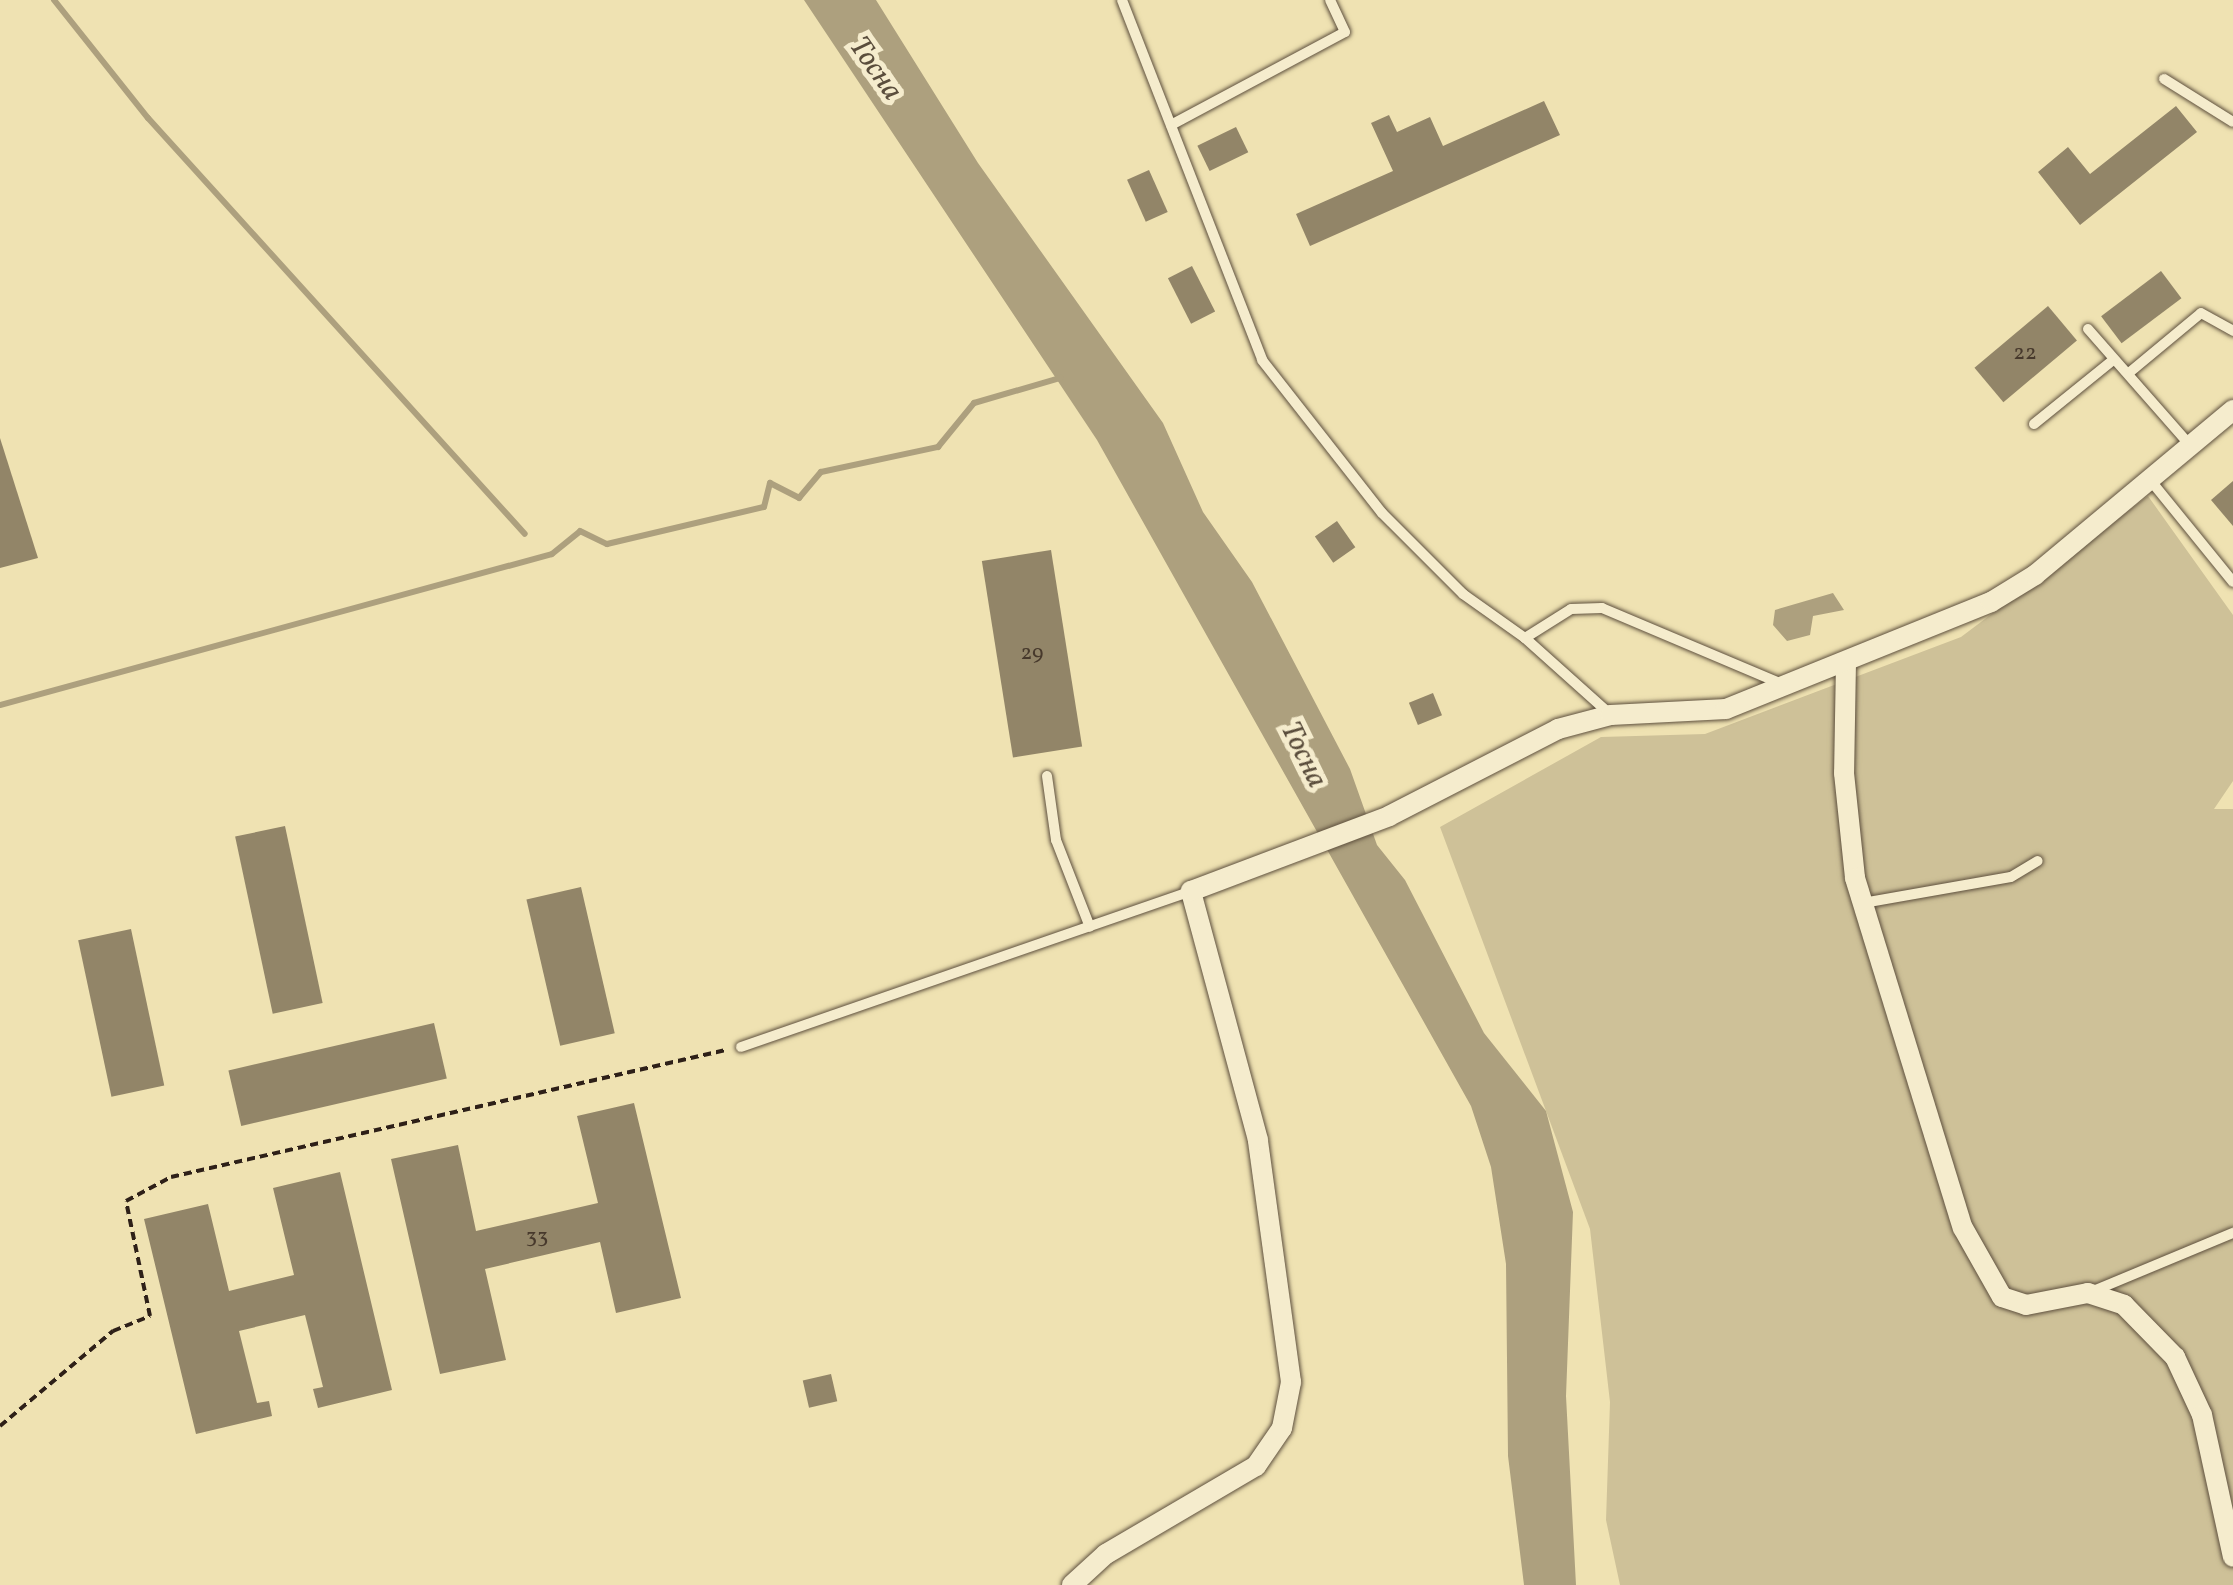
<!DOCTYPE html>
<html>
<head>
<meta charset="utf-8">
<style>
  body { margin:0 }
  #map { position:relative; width:2233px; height:1585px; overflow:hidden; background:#efe2b2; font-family:Vollkorn,serif }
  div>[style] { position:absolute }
  .green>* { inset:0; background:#cec198 }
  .water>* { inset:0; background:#ada07e }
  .stream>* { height:6px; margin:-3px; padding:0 3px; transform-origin:3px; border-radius:3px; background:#ada07e }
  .building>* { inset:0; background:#928568; transform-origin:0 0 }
  .path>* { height:4px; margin-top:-2px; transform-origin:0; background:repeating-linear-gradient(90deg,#2e2018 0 8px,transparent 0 13px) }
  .roads { filter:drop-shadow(0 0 2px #5e503e) drop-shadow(0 0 2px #5e503e) }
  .service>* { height:10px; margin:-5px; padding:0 5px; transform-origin:5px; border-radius:5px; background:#f5eccd }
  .minor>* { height:20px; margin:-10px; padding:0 10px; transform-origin:10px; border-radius:10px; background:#f5eccd }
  span { translate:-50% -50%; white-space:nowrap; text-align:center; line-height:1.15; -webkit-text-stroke:10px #f5eccd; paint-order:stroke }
  .number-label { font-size:22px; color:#47392c }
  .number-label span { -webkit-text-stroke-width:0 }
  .water-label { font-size:30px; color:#5a4d3c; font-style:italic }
</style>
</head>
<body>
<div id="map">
  <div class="green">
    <div style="clip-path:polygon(2148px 496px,2233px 615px,2233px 781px,2214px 809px,2233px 809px,2233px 1585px,1620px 1585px,1606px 1520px,1610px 1402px,1590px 1229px,1440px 827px,1601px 737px,1705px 734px,1961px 637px)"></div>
  </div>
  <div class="water">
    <div style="clip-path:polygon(804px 0,876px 0,978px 163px,1163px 423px,1203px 512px,1252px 582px,1350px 769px,1377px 845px,1405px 880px,1484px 1033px,1546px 1111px,1573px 1212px,1566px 1396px,1576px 1585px,1524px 1585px,1508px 1456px,1506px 1264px,1491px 1167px,1471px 1106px,1097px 440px)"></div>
    <div style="clip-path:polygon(1833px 593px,1844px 610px,1813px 616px,1810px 635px,1787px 641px,1773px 625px,1775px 610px)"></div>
  </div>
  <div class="stream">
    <div style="left:54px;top:0;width:151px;rotate:51.5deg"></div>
    <div style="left:148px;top:118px;width:561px;rotate:47.82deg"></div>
    <div style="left:0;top:705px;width:572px;rotate:-15.3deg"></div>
    <div style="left:552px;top:554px;width:36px;rotate:-39deg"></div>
    <div style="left:580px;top:531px;width:30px;rotate:26deg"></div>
    <div style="left:607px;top:544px;width:161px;rotate:-13.3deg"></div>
    <div style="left:764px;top:507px;width:25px;rotate:-76deg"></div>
    <div style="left:770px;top:483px;width:33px;rotate:27deg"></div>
    <div style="left:799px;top:498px;width:34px;rotate:-50deg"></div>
    <div style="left:821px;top:472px;width:120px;rotate:-12.1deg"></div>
    <div style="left:938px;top:447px;width:57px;rotate:-50.7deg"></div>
    <div style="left:974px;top:403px;width:90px;rotate:-16.2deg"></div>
  </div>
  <div class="building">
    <div style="clip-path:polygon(1544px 101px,1560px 135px,1310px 246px,1296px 214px,1393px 171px,1371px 123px,1389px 115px,1397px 132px,1430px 117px,1443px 146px)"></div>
    <div style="clip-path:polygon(2176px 106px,2197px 132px,2080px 225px,2038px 172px,2068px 147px,2090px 174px)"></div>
    <div style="left:1236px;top:127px;width:28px;height:43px;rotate:64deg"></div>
    <div style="left:1149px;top:170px;width:46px;height:24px;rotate:66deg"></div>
    <div style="left:1192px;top:266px;width:51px;height:27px;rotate:63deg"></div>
    <div style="left:2161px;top:271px;width:34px;height:75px;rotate:53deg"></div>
    <div style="left:2048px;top:306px;width:45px;height:96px;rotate:50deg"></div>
    <div style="clip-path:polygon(0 438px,38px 558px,0 568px)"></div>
    <div style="clip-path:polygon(2233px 481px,2233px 526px,2211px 500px)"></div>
    <div style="left:1337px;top:521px;width:32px;height:27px;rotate:55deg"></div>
    <div style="left:1051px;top:550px;width:199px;height:70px;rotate:81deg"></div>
    <div style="left:1433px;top:693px;width:24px;height:26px;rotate:68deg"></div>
    <div style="left:285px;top:826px;width:181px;height:51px;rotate:78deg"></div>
    <div style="left:581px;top:887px;width:150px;height:56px;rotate:77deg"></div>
    <div style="left:131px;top:929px;width:160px;height:54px;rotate:78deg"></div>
    <div style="left:434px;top:1023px;width:57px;height:211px;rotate:77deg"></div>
    <div style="clip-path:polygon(634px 1103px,681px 1298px,616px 1313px,600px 1242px,485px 1269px,506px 1360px,440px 1374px,391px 1159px,458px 1145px,476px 1231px,598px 1203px,577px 1116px)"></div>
    <div style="clip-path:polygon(340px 1172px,392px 1390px,318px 1408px,313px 1389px,323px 1387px,305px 1315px,239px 1331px,257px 1403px,269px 1401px,272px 1416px,196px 1434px,144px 1219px,208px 1204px,229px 1291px,294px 1275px,273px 1188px)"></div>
    <div style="left:831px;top:1374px;width:28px;height:29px;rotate:77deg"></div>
  </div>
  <div class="path">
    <div style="left:0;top:1426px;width:148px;rotate:-40.1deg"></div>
    <div style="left:113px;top:1331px;width:40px;rotate:-22deg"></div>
    <div style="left:150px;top:1316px;width:117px;rotate:-101.8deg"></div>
    <div style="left:126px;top:1201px;width:51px;rotate:-28.1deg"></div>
    <div style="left:171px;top:1177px;width:569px;rotate:-12.89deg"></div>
  </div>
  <div class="roads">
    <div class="service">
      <div style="left:1122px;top:0;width:386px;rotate:68.7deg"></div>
      <div style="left:1262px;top:360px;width:194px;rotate:51.9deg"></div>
      <div style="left:1382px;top:513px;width:115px;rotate:45deg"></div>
      <div style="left:1463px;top:594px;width:76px;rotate:35.4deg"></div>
      <div style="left:1525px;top:638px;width:54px;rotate:-32.2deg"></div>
      <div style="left:1571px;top:609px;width:31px;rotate:-2deg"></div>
      <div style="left:1602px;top:608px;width:195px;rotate:22.9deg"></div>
      <div style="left:2164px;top:79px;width:81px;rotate:31.9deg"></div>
      <div style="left:1171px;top:125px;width:197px;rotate:-28.1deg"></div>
      <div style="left:1345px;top:32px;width:35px;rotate:-115deg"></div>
      <div style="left:2088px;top:329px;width:154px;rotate:48.7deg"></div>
      <div style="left:2130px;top:372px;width:92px;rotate:-39.7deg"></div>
      <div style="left:2201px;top:313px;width:37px;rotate:29deg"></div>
      <div style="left:2034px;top:424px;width:102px;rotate:-39deg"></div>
      <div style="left:2151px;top:481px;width:130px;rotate:50.9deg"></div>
      <div style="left:1525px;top:638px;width:115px;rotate:41.8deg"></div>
      <div style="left:1047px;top:776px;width:65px;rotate:82deg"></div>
      <div style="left:1056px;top:840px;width:93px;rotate:68.7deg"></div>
      <div style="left:1863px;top:903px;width:150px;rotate:-10deg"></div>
      <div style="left:2011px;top:877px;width:31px;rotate:-31deg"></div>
      <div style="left:741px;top:1047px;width:476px;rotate:-19.1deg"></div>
      <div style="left:2091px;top:1292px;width:154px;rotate:-22.6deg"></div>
    </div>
    <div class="minor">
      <div style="left:1846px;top:662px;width:111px;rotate:91deg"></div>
      <div style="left:1844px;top:773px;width:106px;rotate:84deg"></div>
      <div style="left:1855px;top:878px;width:366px;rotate:72.9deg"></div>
      <div style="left:1963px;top:1228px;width:79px;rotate:60.5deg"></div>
      <div style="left:2002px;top:1297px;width:25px;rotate:18deg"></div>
      <div style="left:2026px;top:1305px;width:63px;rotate:-11deg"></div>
      <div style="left:2088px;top:1293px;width:38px;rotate:18deg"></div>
      <div style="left:2124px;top:1305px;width:73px;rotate:45.6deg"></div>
      <div style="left:2175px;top:1357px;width:64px;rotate:65deg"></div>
      <div style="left:2202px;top:1415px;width:145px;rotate:77.7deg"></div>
      <div style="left:1072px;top:1585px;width:46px;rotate:-42.4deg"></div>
      <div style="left:1106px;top:1554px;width:174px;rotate:-30.4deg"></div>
      <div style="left:1256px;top:1466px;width:46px;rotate:-55.6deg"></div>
      <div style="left:1282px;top:1428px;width:47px;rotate:-78.9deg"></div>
      <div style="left:1291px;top:1382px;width:244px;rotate:-97.8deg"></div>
      <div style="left:1258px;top:1140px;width:258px;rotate:-105.1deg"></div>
      <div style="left:1191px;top:891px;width:212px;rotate:-20.7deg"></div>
      <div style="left:1389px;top:816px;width:190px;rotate:-27.2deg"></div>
      <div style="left:1558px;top:729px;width:55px;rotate:-14.8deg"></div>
      <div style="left:1611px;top:715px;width:115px;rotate:-3deg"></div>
      <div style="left:1726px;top:709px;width:286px;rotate:-22deg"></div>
      <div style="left:1991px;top:602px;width:52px;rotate:-31.5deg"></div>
      <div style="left:2035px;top:575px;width:258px;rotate:-39.8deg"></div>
    </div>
  </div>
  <div class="number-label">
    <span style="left:2025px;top:354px">22</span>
    <span style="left:1032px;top:654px">29</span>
    <span style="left:537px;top:1237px">33</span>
  </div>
  <div class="water-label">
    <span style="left:875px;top:69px;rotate:55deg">Тосна</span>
    <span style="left:1303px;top:755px;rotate:64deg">Тосна</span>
  </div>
</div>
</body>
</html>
